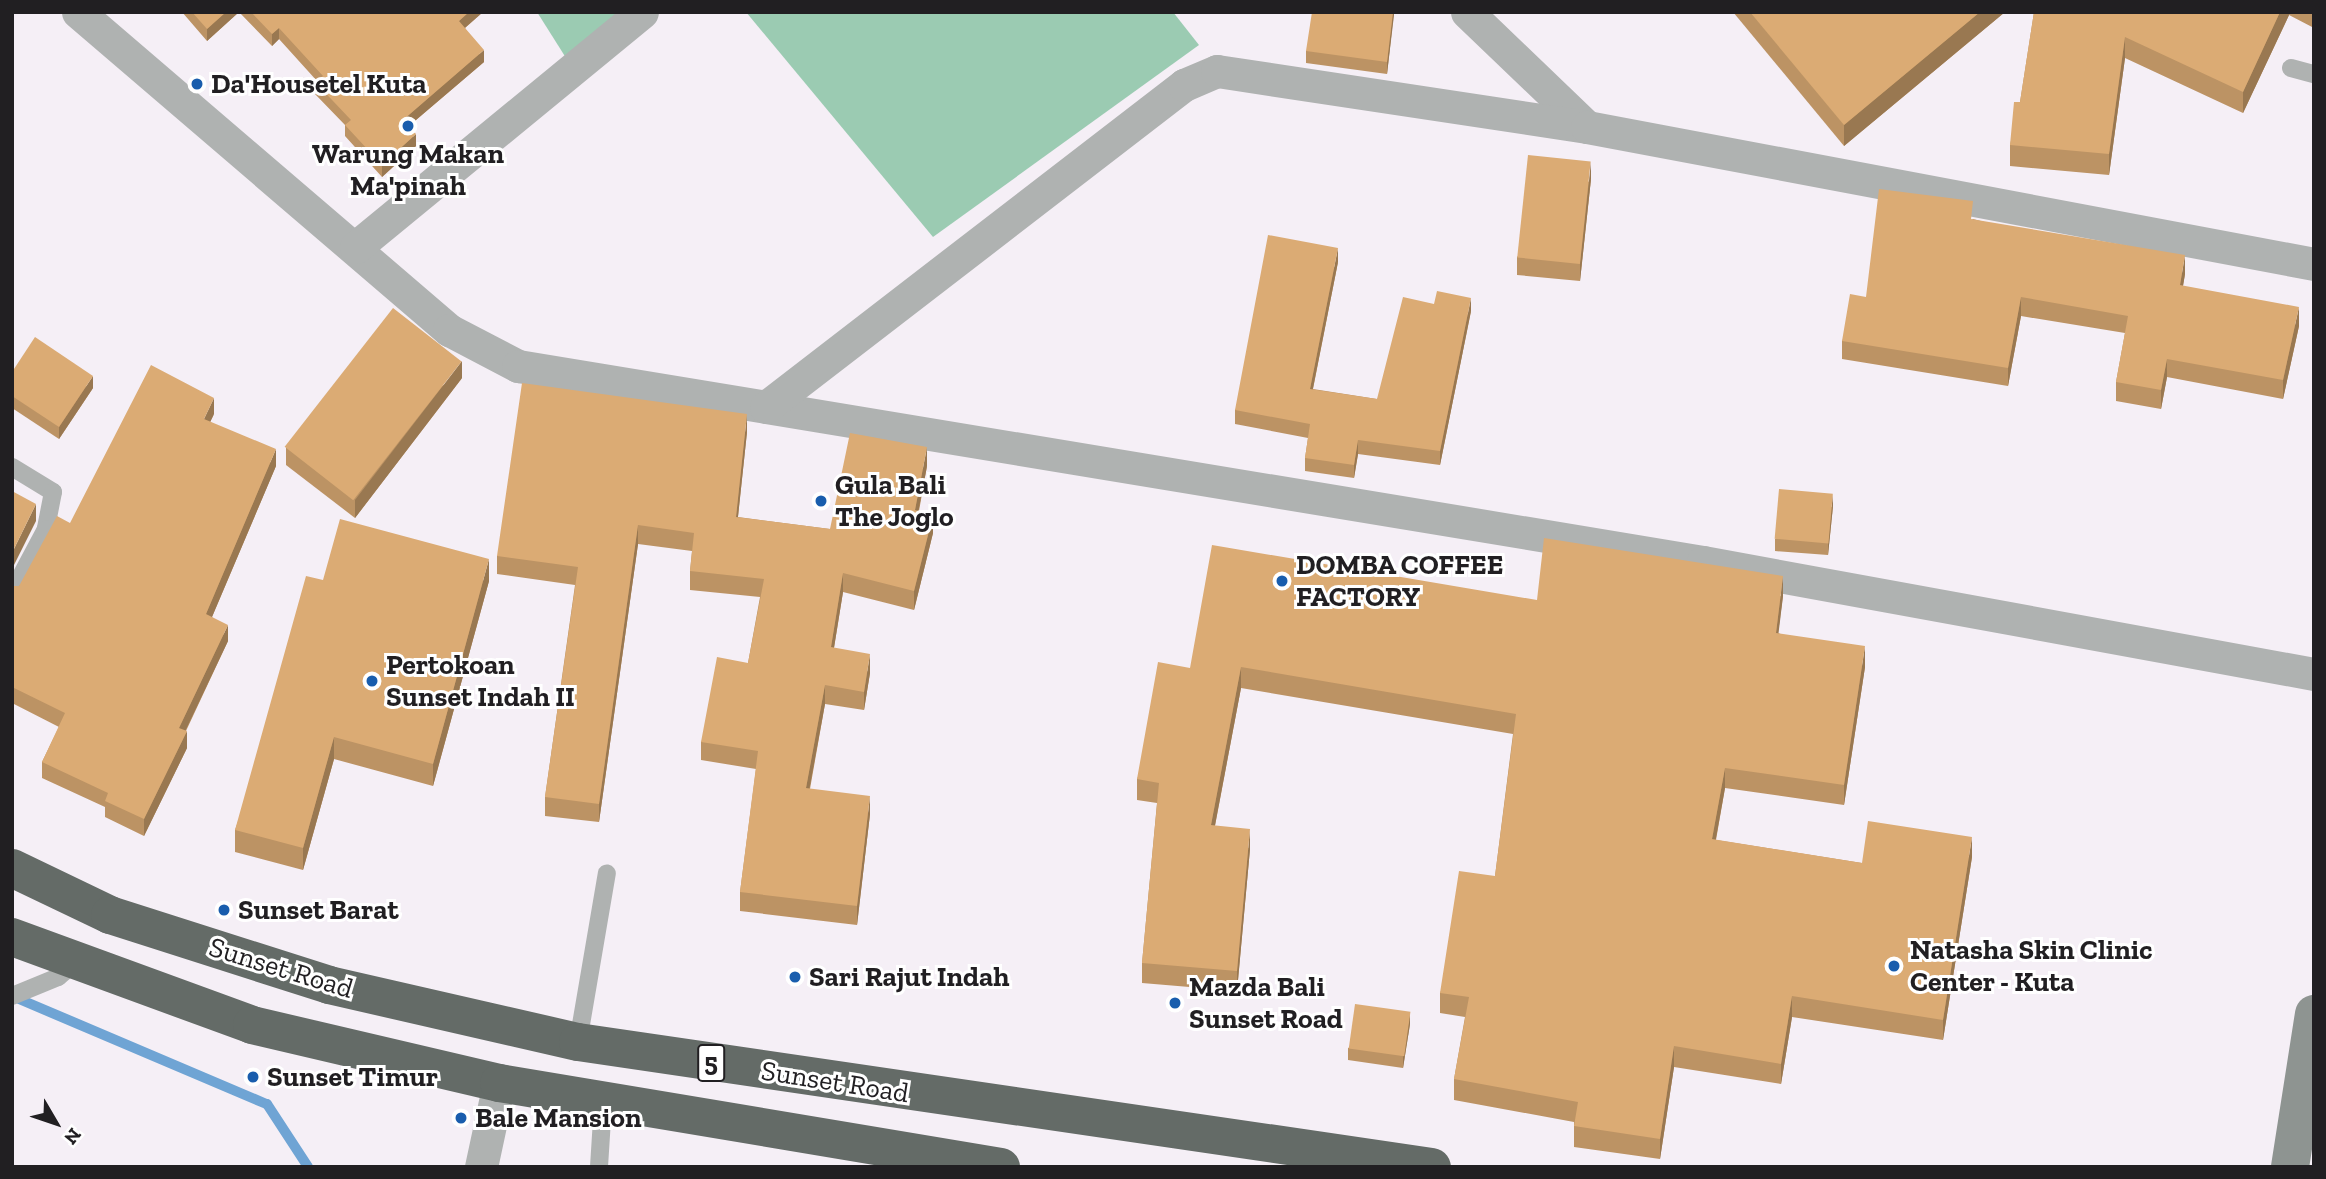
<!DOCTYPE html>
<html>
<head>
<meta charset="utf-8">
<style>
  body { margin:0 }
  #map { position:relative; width:2326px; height:1179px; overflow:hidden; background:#f5eff6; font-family:"Zilla Slab",serif }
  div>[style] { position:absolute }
  .green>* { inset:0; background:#9bcbb2 }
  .stream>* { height:10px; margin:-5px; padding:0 5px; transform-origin:5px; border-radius:5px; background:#6fa4d4 }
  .lane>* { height:18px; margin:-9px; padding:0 9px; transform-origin:9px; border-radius:9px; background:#afb2b1 }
  .street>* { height:33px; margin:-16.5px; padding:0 16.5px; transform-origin:16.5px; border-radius:16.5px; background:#afb2b1 }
  .secondary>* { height:38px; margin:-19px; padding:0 19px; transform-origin:19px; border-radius:19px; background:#8e9491 }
  .highway>* { height:38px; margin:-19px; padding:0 19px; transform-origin:19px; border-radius:19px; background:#646b67 }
  .wall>* { inset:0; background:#bc9364 }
  .shaded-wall>* { inset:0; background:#997851 }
  .building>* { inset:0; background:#dbab74; transform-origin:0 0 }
  .dots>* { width:19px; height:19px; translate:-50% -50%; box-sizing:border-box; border:4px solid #fff; border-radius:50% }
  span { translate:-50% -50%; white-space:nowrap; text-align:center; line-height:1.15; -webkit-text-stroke:6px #fff; paint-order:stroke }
  .shield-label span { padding:2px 5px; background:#fff; border:2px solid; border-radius:5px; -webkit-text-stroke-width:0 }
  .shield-label { font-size:26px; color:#211f22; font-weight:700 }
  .poi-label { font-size:28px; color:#211f22; font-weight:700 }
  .left { translate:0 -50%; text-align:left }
  .street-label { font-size:28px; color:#211f22 }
  .frame { position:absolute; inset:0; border:14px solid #211f22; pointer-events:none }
  .north { position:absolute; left:21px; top:1088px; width:70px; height:70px; -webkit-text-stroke:5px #fff; paint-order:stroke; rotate:129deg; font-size:19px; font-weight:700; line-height:28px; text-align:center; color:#211f22 }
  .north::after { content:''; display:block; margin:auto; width:24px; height:32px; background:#211f22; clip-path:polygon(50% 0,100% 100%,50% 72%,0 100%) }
</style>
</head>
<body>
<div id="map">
  <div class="green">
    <div style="clip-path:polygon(537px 12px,640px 12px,573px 69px)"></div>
    <div style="clip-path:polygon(746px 12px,1173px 12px,1199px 45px,933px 237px)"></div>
  </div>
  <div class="stream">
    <div style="left:12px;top:996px;width:277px;rotate:23deg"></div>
    <div style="left:267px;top:1104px;width:75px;rotate:56.9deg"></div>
  </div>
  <div class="lane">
    <div style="left:2291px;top:68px;width:24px;rotate:15deg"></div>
    <div style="left:12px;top:467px;width:48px;rotate:31.4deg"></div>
    <div style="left:53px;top:492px;width:38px;rotate:101deg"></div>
    <div style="left:46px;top:529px;width:72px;rotate:118deg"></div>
    <div style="left:12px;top:996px;width:50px;rotate:-22.4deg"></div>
    <div style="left:58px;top:977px;width:23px;rotate:-40deg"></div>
    <div style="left:578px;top:1042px;width:171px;rotate:-80.3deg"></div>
    <div style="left:599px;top:1167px;width:63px;rotate:-86.4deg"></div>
  </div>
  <div class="street">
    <div style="left:78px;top:12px;width:489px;rotate:40.6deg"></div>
    <div style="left:449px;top:330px;width:78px;rotate:27.6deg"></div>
    <div style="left:518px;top:366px;width:1201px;rotate:9.39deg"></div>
    <div style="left:1703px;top:562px;width:621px;rotate:10.39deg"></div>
    <div style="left:1467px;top:12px;width:166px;rotate:43.8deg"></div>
    <div style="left:356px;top:247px;width:370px;rotate:-39.4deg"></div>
    <div style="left:766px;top:407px;width:528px;rotate:-37.61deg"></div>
    <div style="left:1184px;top:85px;width:36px;rotate:-23deg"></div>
    <div style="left:1217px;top:71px;width:374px;rotate:8.6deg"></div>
    <div style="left:1587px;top:127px;width:740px;rotate:10.67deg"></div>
    <div style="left:481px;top:1167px;width:86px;rotate:-77.9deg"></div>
  </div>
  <div class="secondary">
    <div style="left:2290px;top:1167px;width:155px;rotate:-81.1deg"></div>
  </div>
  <div class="highway">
    <div style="left:12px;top:868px;width:109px;rotate:25.6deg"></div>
    <div style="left:110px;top:915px;width:230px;rotate:17.7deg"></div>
    <div style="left:329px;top:985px;width:255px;rotate:12.9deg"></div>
    <div style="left:578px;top:1042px;width:863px;rotate:8.33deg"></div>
    <div style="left:12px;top:937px;width:256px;rotate:20.1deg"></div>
    <div style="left:252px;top:1025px;width:254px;rotate:13.2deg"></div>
    <div style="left:499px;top:1083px;width:509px;rotate:9.5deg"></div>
  </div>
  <div class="wall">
    <div style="clip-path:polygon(182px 12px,483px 12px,465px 28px,484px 62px,409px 126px,416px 146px,382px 177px,345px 136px,345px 125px,315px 94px,315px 82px,317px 81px,279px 39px,272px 46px,239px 12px,207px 41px)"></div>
    <div style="clip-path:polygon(1394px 12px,1387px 74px,1306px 63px,1306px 51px)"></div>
    <div style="clip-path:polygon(1733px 12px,2005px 12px,1844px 146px)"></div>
    <div style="clip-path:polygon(2034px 12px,2314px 12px,2314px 28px,2289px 15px,2243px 113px,2125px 58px,2109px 175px,2010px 166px,2010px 145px,2020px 102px)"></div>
    <div style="clip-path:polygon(1591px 179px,1580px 281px,1517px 275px,1517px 257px)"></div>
    <div style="clip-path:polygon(1973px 219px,2185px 274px,2183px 286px,2299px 326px,2283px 399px,2167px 377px,2161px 409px,2116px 401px,2116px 382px,2125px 333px,2021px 316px,2008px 386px,1842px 359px,1842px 341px,1866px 297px)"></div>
    <div style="clip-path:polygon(1338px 262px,1313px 389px,1377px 399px,1471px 311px,1440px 465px,1358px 454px,1354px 478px,1305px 471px,1305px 458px,1308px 438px,1235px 424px,1235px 410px)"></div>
    <div style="clip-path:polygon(12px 372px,93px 388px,59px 439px,12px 408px)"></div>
    <div style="clip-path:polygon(462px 378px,355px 518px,286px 465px,286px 448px)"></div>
    <div style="clip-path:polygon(214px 414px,210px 422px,276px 466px,212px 617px,228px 641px,186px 731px,187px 748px,144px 836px,105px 817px,105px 807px,42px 778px,42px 762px,59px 727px,12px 703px,12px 586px,19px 586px)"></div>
    <div style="clip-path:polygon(747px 432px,738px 517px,830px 529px,927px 466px,919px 511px,933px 533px,914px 610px,843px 592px,834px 648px,870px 673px,864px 710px,825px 704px,810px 789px,870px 814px,857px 925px,740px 911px,740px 892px,756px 769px,701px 760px,701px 742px,748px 663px,760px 597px,690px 590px,690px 571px,692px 551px,638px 544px,599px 822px,545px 816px,545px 797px,575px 585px,497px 574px,497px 556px)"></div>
    <div style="clip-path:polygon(1833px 506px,1828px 555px,1775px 551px,1775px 539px)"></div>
    <div style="clip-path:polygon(323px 580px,489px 581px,433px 786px,334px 759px,303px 870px,235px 852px,235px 830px)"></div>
    <div style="clip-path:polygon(1783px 596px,1778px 633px,1865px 667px,1844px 805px,1725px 788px,1716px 840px,1862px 863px,1972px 857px,1943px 1040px,1792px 1017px,1781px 1084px,1674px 1067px,1660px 1159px,1574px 1147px,1574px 1122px,1454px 1100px,1454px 1079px,1465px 1017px,1440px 1013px,1440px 993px,1495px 876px,1513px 734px,1241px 688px,1215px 826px,1250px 849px,1237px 991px,1142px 983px,1142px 963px,1157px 803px,1137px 800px,1137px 779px,1190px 668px,1537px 600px)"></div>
    <div style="clip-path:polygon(1410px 1024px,1403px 1068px,1348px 1060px,1348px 1048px)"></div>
  </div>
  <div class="shaded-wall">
    <div style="clip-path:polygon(226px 12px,239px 12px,207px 41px,207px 29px)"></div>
    <div style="clip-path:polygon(469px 12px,483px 12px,459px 33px,459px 21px)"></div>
    <div style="clip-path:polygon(1393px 12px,1394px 12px,1394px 15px,1387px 74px,1387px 62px)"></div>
    <div style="clip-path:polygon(1980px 12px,2005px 12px,1844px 146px,1844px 125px)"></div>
    <div style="clip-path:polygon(2280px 12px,2289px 12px,2289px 15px,2243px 113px,2243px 92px)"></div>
    <div style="clip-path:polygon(279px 28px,279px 39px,272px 46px,272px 34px)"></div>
    <div style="clip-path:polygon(2125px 37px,2125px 58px,2109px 175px,2109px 154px)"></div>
    <div style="clip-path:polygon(484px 50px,484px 62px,403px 131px,403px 120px)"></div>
    <div style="clip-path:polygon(416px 134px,416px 146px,382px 177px,382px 165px)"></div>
    <div style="clip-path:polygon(1591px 162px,1591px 179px,1580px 281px,1580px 264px)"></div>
    <div style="clip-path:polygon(1338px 248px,1338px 262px,1310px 403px,1310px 389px)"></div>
    <div style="clip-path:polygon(2185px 255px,2185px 274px,2180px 303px,2180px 285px)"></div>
    <div style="clip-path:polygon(2021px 297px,2021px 316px,2008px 386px,2008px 368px)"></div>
    <div style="clip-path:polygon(1471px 298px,1471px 311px,1440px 465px,1440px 451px)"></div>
    <div style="clip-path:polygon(2299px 307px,2299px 326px,2283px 399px,2283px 380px)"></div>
    <div style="clip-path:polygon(2167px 359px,2167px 377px,2161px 409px,2161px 390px)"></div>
    <div style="clip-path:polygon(462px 361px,462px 378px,355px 518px,355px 500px)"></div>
    <div style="clip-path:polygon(93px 376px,93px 388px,59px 439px,59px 427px)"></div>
    <div style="clip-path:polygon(214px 398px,214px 414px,204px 435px,204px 419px)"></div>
    <div style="clip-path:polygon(747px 414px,747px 432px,736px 535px,736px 517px)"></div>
    <div style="clip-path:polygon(1358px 440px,1358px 454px,1354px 478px,1354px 465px)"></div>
    <div style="clip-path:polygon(927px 447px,927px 466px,915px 529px,915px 510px)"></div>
    <div style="clip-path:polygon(276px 449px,276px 466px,206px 631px,206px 614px)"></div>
    <div style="clip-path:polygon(1833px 494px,1833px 506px,1828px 555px,1828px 543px)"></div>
    <div style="clip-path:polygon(36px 504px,36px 521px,12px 569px,12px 553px)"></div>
    <div style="clip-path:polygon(933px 515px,933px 533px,914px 610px,914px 591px)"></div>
    <div style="clip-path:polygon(638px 525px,638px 544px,599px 822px,599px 804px)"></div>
    <div style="clip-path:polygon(489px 559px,489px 581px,433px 786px,433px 764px)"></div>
    <div style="clip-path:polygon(843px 573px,843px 592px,831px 666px,831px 647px)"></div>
    <div style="clip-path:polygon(1783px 576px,1783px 596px,1776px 654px,1776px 633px)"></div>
    <div style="clip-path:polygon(228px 625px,228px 641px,179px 744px,179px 728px)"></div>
    <div style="clip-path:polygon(1865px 646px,1865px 667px,1844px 805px,1844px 785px)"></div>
    <div style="clip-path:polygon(870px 654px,870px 673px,864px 710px,864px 692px)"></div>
    <div style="clip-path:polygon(1241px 667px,1241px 688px,1211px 846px,1211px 825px)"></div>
    <div style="clip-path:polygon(825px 685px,825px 704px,806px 807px,806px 788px)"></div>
    <div style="clip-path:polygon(187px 731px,187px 748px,144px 836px,144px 819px)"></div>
    <div style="clip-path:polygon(334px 737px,334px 759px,303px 870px,303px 848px)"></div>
    <div style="clip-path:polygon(1725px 768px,1725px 788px,1712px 860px,1712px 839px)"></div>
    <div style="clip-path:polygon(870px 796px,870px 814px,857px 925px,857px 906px)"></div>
    <div style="clip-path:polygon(1250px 829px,1250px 849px,1237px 991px,1237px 971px)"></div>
    <div style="clip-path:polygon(1972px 837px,1972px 857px,1943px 1040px,1943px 1020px)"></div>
    <div style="clip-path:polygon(1792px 996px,1792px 1017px,1781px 1084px,1781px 1064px)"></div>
    <div style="clip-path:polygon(1410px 1012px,1410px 1024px,1403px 1068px,1403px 1056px)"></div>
    <div style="clip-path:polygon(1674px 1046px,1674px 1067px,1660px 1159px,1660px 1139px)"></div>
  </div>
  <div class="building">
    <div style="clip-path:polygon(192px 12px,226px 12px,207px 29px)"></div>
    <div style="clip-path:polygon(251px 12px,469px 12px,459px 21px,484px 50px,403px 120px,416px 134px,382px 165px,345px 125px,351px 120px,315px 82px,323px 76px,279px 28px,272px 34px)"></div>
    <div style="clip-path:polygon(1312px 12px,1393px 12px,1387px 62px,1306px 51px)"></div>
    <div style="clip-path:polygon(1750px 12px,1980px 12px,1844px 125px)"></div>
    <div style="clip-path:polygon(2034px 12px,2280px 12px,2243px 92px,2125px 37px,2109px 154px,2010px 145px,2014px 102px,2020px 102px)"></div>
    <div style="left:1528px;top:155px;width:63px;height:103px;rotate:6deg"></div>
    <div style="clip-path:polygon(1879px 189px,1973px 201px,1971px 219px,2185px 255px,2180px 285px,2299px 307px,2283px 380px,2167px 359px,2161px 390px,2116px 382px,2128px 316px,2021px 297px,2008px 368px,1842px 341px,1850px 294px,1866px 297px)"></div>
    <div style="clip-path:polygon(1268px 235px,1338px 248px,1310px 389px,1377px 399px,1403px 297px,1434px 304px,1437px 291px,1471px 298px,1440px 451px,1358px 440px,1354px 465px,1305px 458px,1310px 424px,1235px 410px)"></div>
    <div style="left:393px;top:308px;width:87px;height:176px;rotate:38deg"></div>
    <div style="clip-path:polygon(35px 337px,93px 376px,59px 427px,12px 396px,12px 372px)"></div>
    <div style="clip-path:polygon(151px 365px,214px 398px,204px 419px,276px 449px,206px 614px,228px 625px,179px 728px,187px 731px,144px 819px,105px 801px,108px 793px,42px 762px,65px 713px,12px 687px,12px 586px,19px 586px,57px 516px,70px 523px)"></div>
    <div style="clip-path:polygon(522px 383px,747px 414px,736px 517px,830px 529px,850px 433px,927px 447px,915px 510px,933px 515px,914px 591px,843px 573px,831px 647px,870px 654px,864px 692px,825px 685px,806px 788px,870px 796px,857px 906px,740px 892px,758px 751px,701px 742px,717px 657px,748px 663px,764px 579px,690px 571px,694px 533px,638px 525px,599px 804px,545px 797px,578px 567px,497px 556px)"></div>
    <div style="left:1779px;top:489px;width:54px;height:50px;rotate:5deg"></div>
    <div style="clip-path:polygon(12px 491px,36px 504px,12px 553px)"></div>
    <div style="clip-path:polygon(340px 519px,489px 559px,433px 764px,334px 737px,303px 848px,235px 830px,306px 576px,323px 580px)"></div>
    <div style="clip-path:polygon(1544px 538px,1783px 576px,1776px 633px,1865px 646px,1844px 785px,1725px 768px,1712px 839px,1862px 863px,1868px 821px,1972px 837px,1943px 1020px,1792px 996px,1781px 1064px,1674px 1046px,1660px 1139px,1574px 1126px,1578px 1102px,1454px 1079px,1469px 997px,1440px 993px,1459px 871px,1495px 876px,1516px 714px,1241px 667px,1211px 825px,1250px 829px,1237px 971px,1142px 963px,1159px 783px,1137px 779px,1158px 662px,1190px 668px,1212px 545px,1537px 600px)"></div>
    <div style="left:1355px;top:1004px;width:56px;height:45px;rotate:8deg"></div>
  </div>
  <div class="dots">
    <div style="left:197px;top:84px;background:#195dad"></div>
    <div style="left:408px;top:126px;background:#195dad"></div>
    <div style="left:821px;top:501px;background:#195dad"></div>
    <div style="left:1282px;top:581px;background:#195dad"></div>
    <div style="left:372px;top:681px;background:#195dad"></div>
    <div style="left:224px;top:910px;background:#195dad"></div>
    <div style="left:1894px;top:966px;background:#195dad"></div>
    <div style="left:795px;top:977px;background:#195dad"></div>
    <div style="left:1175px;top:1003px;background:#195dad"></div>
    <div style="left:253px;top:1077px;background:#195dad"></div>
    <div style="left:461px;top:1118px;background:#195dad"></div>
  </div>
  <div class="shield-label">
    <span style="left:711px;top:1063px">5</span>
  </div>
  <div class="poi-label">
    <span class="left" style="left:211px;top:84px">Da'Housetel Kuta</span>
    <span style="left:408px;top:170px">Warung Makan<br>Ma'pinah</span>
    <span class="left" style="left:835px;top:501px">Gula Bali<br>The Joglo</span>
    <span class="left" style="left:1296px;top:581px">DOMBA COFFEE<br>FACTORY</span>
    <span class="left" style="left:386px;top:681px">Pertokoan<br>Sunset Indah II</span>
    <span class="left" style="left:238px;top:910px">Sunset Barat</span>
    <span class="left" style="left:1910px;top:966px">Natasha Skin Clinic<br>Center - Kuta</span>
    <span class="left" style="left:809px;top:977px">Sari Rajut Indah</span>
    <span class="left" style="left:1189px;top:1003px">Mazda Bali<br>Sunset Road</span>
    <span class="left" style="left:267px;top:1077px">Sunset Timur</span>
    <span class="left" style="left:475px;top:1118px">Bale Mansion</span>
  </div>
  <div class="street-label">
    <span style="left:281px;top:968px;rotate:17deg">Sunset Road</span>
    <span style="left:835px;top:1082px;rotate:9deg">Sunset Road</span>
  </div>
  <div class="frame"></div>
  <div class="north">N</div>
</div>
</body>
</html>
